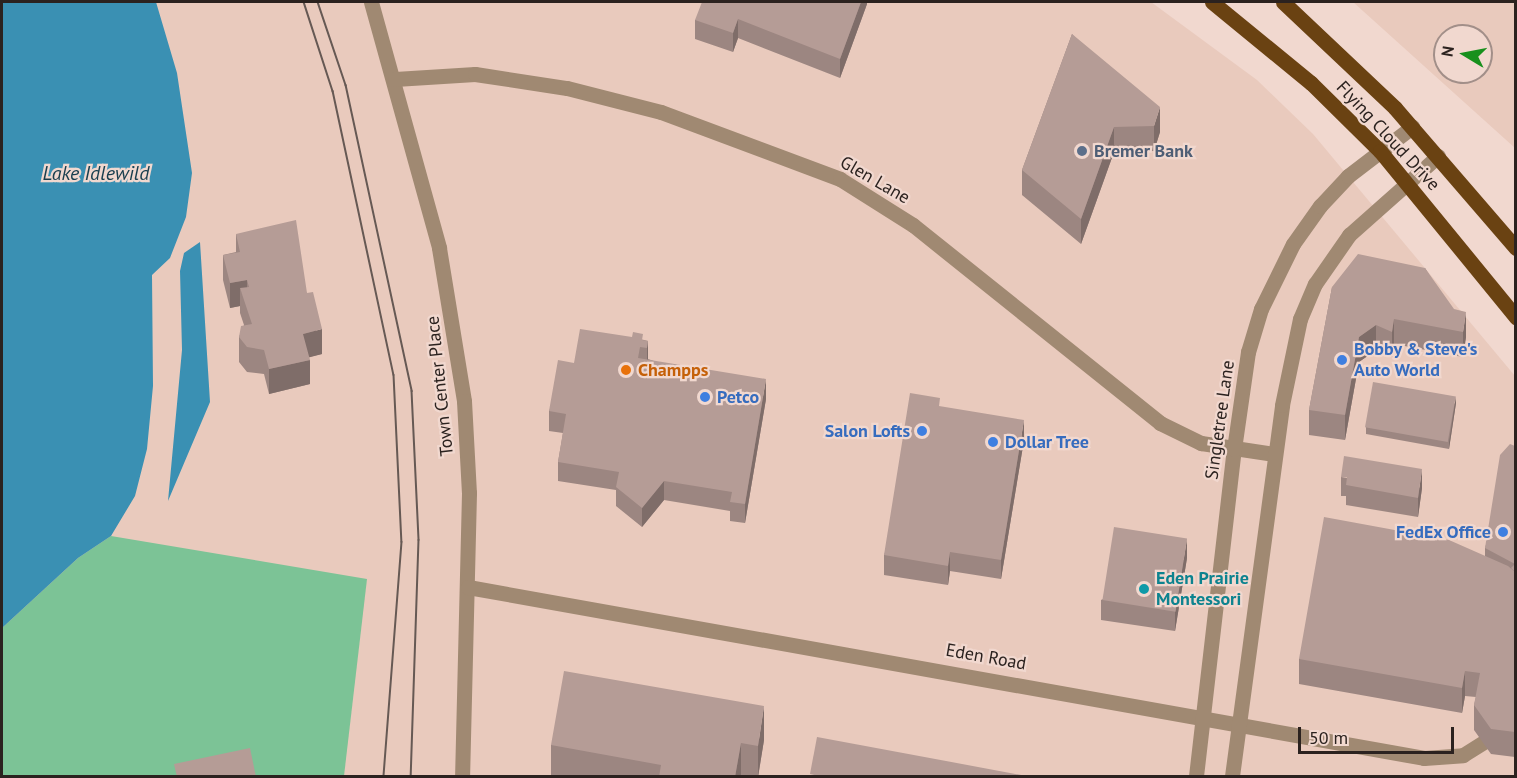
<!DOCTYPE html>
<html>
<head>
<meta charset="utf-8">
<style>
  body { margin:0 }
  #map { position:relative; width:1517px; height:778px; overflow:hidden; background:#f1d8cf; font-family:"PT Sans",sans-serif }
  div>[style] { position:absolute }
  .built>* { inset:0; background:#e9cabd }
  .forest>* { inset:0; background:#7cc396 }
  .water>* { inset:0; background:#3a90b3 }
  .minor>* { height:15px; margin:-7.5px; padding:0 7.5px; transform-origin:7.5px; border-radius:7.5px; background:#a08972 }
  .major>* { height:15px; margin:-7.5px; padding:0 7.5px; transform-origin:7.5px; border-radius:7.5px; background:#6a4212 }
  .tram>* { height:1.5px; margin:-0.75px; padding:0 0.75px; transform-origin:0.75px; border-radius:0.75px; background:#665954 }
  .wall>* { inset:0; background:#9c8681 }
  .shaded-wall>* { inset:0; background:#7f6d69 }
  .building>* { inset:0; background:#b59c96; transform-origin:0 0 }
  .dots>* { width:16px; height:16px; translate:-50% -50%; box-sizing:border-box; border:3px solid #f1d8cf; border-radius:50% }
  span { translate:-50% -50%; white-space:nowrap; text-align:center; line-height:1.15; -webkit-text-stroke:4.5px #f1d8cf; paint-order:stroke }
  .street-label { font-size:18px; color:#2b221f }
  .service-label { font-size:18px; color:#4e5e75; font-weight:700 }
  .left { translate:0 -50%; text-align:left }
  .shop-label { font-size:18px; color:#366cbe; font-weight:700 }
  .right { translate:-100% -50%; text-align:right }
  .food-label { font-size:18px; color:#c56008; font-weight:700 }
  .culture-label { font-size:18px; color:#0d838f; font-weight:700 }
  .water-label { font-size:20px; color:#183e4e; font-style:italic }
  .frame { position:absolute; inset:0; border:3px solid #2b221f; pointer-events:none }
  .north { position:absolute; left:1433px; top:24px; width:60px; height:60px; box-sizing:border-box; background:#f1d8cf; border:2px solid #a28f89; border-radius:50%; rotate:280deg; font-size:16px; font-weight:700; line-height:24px; text-align:center; color:#2b221f }
  .north::after { content:''; display:block; margin:auto; width:21px; height:27px; background:#18901d; clip-path:polygon(50% 0,100% 100%,50% 72%,0 100%) }
  .scale { position:absolute; left:1298px; top:727px; width:156px; height:27px; box-sizing:border-box; border:3px solid #2b221f; border-top:0; padding-left:8px; font-size:18px; line-height:21px; white-space:nowrap; color:#2b221f; -webkit-text-stroke:4px #f1d8cf; paint-order:stroke }
</style>
</head>
<body>
<div id="map">
  <div class="built">
    <div style="clip-path:polygon(2px 2px,1151px 2px,1257px 80px,1313px 134px,1515px 376px,1515px 776px,2px 776px)"></div>
    <div style="clip-path:polygon(evenodd,1353px 2px,1515px 2px,1515px 148px,1353px 2px,1445px 36px,1481px 36px,1481px 72px,1445px 72px,1445px 36px)"></div>
  </div>
  <div class="forest">
    <div style="clip-path:polygon(111px 536px,367px 579px,344px 776px,2px 776px,2px 628px,78px 558px)"></div>
  </div>
  <div class="water">
    <div style="clip-path:polygon(2px 2px,156px 2px,177px 73px,192px 173px,186px 217px,170px 258px,152px 275px,153px 386px,147px 449px,135px 496px,111px 536px,78px 558px,2px 628px)"></div>
    <div style="clip-path:polygon(200px 242px,210px 402px,168px 501px,182px 350px,180px 271px,184px 253px)"></div>
  </div>
  <div class="minor">
    <div style="left:371px;top:2px;width:255px;rotate:74.5deg"></div>
    <div style="left:439px;top:248px;width:155px;rotate:80.7deg"></div>
    <div style="left:464px;top:401px;width:92px;rotate:86.9deg"></div>
    <div style="left:469px;top:493px;width:283px;rotate:91.4deg"></div>
    <div style="left:395px;top:79px;width:80px;rotate:-3.6deg"></div>
    <div style="left:475px;top:74px;width:93px;rotate:8.7deg"></div>
    <div style="left:567px;top:88px;width:97px;rotate:14.3deg"></div>
    <div style="left:661px;top:112px;width:191px;rotate:20.5deg"></div>
    <div style="left:840px;top:179px;width:86px;rotate:32.2deg"></div>
    <div style="left:913px;top:225px;width:317px;rotate:38.7deg"></div>
    <div style="left:1160px;top:423px;width:46px;rotate:26deg"></div>
    <div style="left:1201px;top:443px;width:74px;rotate:8.6deg"></div>
    <div style="left:468px;top:587px;width:971px;rotate:10.14deg"></div>
    <div style="left:1424px;top:758px;width:39px;rotate:-4deg"></div>
    <div style="left:1463px;top:755px;width:36px;rotate:-32deg"></div>
    <div style="left:1196px;top:776px;width:329px;rotate:-83.4deg"></div>
    <div style="left:1234px;top:449px;width:98px;rotate:-81.8deg"></div>
    <div style="left:1248px;top:352px;width:45px;rotate:-73.2deg"></div>
    <div style="left:1261px;top:309px;width:72px;rotate:-63.8deg"></div>
    <div style="left:1293px;top:244px;width:47px;rotate:-54.6deg"></div>
    <div style="left:1320px;top:206px;width:41px;rotate:-47deg"></div>
    <div style="left:1348px;top:176px;width:81px;rotate:-37.4deg"></div>
    <div style="left:1232px;top:776px;width:374px;rotate:-82.3deg"></div>
    <div style="left:1282px;top:405px;width:88px;rotate:-78.2deg"></div>
    <div style="left:1300px;top:319px;width:38px;rotate:-67deg"></div>
    <div style="left:1315px;top:284px;width:60px;rotate:-55.2deg"></div>
    <div style="left:1349px;top:235px;width:119px;rotate:-41.6deg"></div>
  </div>
  <div class="major">
    <div style="left:1212px;top:2px;width:128px;rotate:39.3deg"></div>
    <div style="left:1311px;top:83px;width:97px;rotate:44.6deg"></div>
    <div style="left:1380px;top:151px;width:215px;rotate:50.7deg"></div>
    <div style="left:1283px;top:2px;width:154px;rotate:43.4deg"></div>
    <div style="left:1395px;top:108px;width:185px;rotate:49.2deg"></div>
  </div>
  <div class="tram">
    <div style="left:304px;top:2px;width:94px;rotate:72deg"></div>
    <div style="left:333px;top:91px;width:290px;rotate:77.9deg"></div>
    <div style="left:394px;top:375px;width:167px;rotate:87.3deg"></div>
    <div style="left:402px;top:542px;width:235px;rotate:94.4deg"></div>
    <div style="left:318px;top:2px;width:88px;rotate:71.4deg"></div>
    <div style="left:346px;top:85px;width:313px;rotate:77.8deg"></div>
    <div style="left:412px;top:391px;width:149px;rotate:87.3deg"></div>
    <div style="left:419px;top:540px;width:236px;rotate:91.9deg"></div>
  </div>
  <div class="wall">
    <div style="clip-path:polygon(867px 2px,867px 4px,840px 78px,738px 38px,733px 52px,695px 39px,695px 20px)"></div>
    <div style="clip-path:polygon(1072px 34px,1160px 132px,1154px 151px,1114px 152px,1081px 244px,1022px 195px,1022px 170px)"></div>
    <div style="clip-path:polygon(236px 234px,307px 293px,322px 354px,309px 357px,310px 384px,269px 394px,264px 374px,247px 372px,239px 362px,239px 337px,244px 325px,240px 313px,240px 306px,230px 308px,223px 280px,223px 255px,236px 252px)"></div>
    <div style="clip-path:polygon(1425px 268px,1466px 337px,1463px 357px,1394px 344px,1392px 357px,1376px 350px,1359px 362px,1345px 440px,1309px 435px,1309px 410px,1332px 287px)"></div>
    <div style="clip-path:polygon(632px 337px,648px 341px,648px 359px,766px 399px,745px 523px,730px 521px,730px 511px,664px 500px,642px 527px,616px 506px,616px 490px,558px 481px,558px 462px,563px 433px,549px 431px,549px 411px,574px 363px)"></div>
    <div style="clip-path:polygon(1456px 403px,1449px 449px,1366px 434px,1366px 427px)"></div>
    <div style="clip-path:polygon(940px 407px,1024px 440px,1001px 579px,950px 571px,948px 585px,884px 575px,884px 555px)"></div>
    <div style="clip-path:polygon(1515px 446px,1515px 757px,1491px 754px,1474px 730px,1474px 705px,1476px 697px,1465px 696px,1462px 713px,1299px 684px,1299px 659px,1485px 556px,1485px 548px)"></div>
    <div style="clip-path:polygon(1341px 477px,1422px 488px,1418px 517px,1346px 505px,1346px 496px,1341px 496px)"></div>
    <div style="clip-path:polygon(1187px 558px,1175px 631px,1101px 620px,1101px 600px)"></div>
    <div style="clip-path:polygon(764px 740px,758px 777px,551px 777px,551px 745px)"></div>
  </div>
  <div class="shaded-wall">
    <div style="clip-path:polygon(861px 2px,867px 2px,867px 4px,840px 78px,840px 59px)"></div>
    <div style="clip-path:polygon(738px 19px,738px 38px,733px 52px,733px 33px)"></div>
    <div style="clip-path:polygon(1160px 107px,1160px 132px,1154px 151px,1154px 126px)"></div>
    <div style="clip-path:polygon(1114px 127px,1114px 152px,1081px 244px,1081px 219px)"></div>
    <div style="clip-path:polygon(247px 280px,247px 305px,240px 288px,240px 306px,230px 308px,230px 283px)"></div>
    <div style="clip-path:polygon(1466px 312px,1466px 337px,1463px 357px,1463px 332px)"></div>
    <div style="clip-path:polygon(1394px 319px,1394px 344px,1392px 357px,1392px 332px)"></div>
    <div style="clip-path:polygon(1376px 325px,1376px 350px,1359px 362px,1345px 440px,1345px 415px,1359px 337px)"></div>
    <div style="clip-path:polygon(322px 329px,322px 354px,303px 359px,303px 334px)"></div>
    <div style="clip-path:polygon(648px 341px,648px 360px,647px 368px,647px 348px)"></div>
    <div style="clip-path:polygon(310px 360px,310px 384px,269px 394px,269px 369px)"></div>
    <div style="clip-path:polygon(766px 379px,766px 399px,745px 523px,745px 504px)"></div>
    <div style="clip-path:polygon(1456px 396px,1456px 403px,1449px 449px,1449px 442px)"></div>
    <div style="clip-path:polygon(1024px 420px,1024px 440px,1001px 579px,1001px 560px)"></div>
    <div style="clip-path:polygon(1422px 469px,1422px 488px,1418px 517px,1418px 498px)"></div>
    <div style="clip-path:polygon(664px 481px,664px 500px,642px 527px,642px 508px)"></div>
    <div style="clip-path:polygon(1187px 539px,1187px 558px,1175px 631px,1175px 612px)"></div>
    <div style="clip-path:polygon(950px 552px,950px 571px,948px 585px,948px 566px)"></div>
    <div style="clip-path:polygon(1465px 671px,1465px 696px,1462px 713px,1462px 688px)"></div>
    <div style="clip-path:polygon(764px 706px,764px 740px,758px 777px,758px 746px)"></div>
    <div style="clip-path:polygon(741px 743px,741px 777px,735px 777px)"></div>
  </div>
  <div class="building">
    <div style="clip-path:polygon(702px 2px,861px 2px,840px 59px,738px 19px,733px 33px,695px 20px)"></div>
    <div style="clip-path:polygon(1072px 34px,1160px 107px,1154px 126px,1114px 127px,1081px 219px,1022px 170px)"></div>
    <div style="clip-path:polygon(296px 220px,307px 293px,313px 292px,322px 329px,303px 334px,310px 360px,269px 369px,264px 350px,247px 347px,239px 337px,241px 326px,252px 324px,240px 288px,249px 287px,247px 280px,230px 283px,223px 255px,240px 252px,236px 234px)"></div>
    <div style="clip-path:polygon(1358px 254px,1425px 268px,1454px 309px,1466px 312px,1463px 332px,1394px 319px,1392px 332px,1376px 325px,1359px 337px,1345px 415px,1309px 410px,1332px 287px)"></div>
    <div style="clip-path:polygon(580px 329px,632px 337px,633px 332px,643px 334px,642px 340px,648px 341px,647px 348px,640px 347px,638px 358px,766px 379px,745px 504px,730px 502px,732px 492px,664px 481px,642px 508px,616px 487px,619px 472px,558px 462px,566px 414px,549px 411px,558px 360px,574px 363px)"></div>
    <div style="left:1373px;top:382px;width:84px;height:46px;rotate:10deg"></div>
    <div style="clip-path:polygon(910px 393px,940px 398px,939px 406px,1024px 420px,1001px 560px,950px 552px,948px 566px,884px 555px)"></div>
    <div style="clip-path:polygon(1510px 444px,1515px 446px,1515px 572px,1511px 568px,1515px 564px,1485px 548px,1500px 455px)"></div>
    <div style="clip-path:polygon(1344px 456px,1422px 469px,1418px 498px,1346px 485px,1347px 477px,1341px 477px)"></div>
    <div style="clip-path:polygon(1324px 517px,1449px 540px,1508px 566px,1515px 572px,1515px 732px,1491px 729px,1474px 705px,1480px 673px,1465px 671px,1462px 688px,1299px 659px)"></div>
    <div style="left:1114px;top:527px;width:74px;height:74px;rotate:9deg"></div>
    <div style="clip-path:polygon(564px 671px,764px 706px,758px 746px,741px 743px,735px 777px,659px 777px,661px 765px,551px 745px)"></div>
    <div style="clip-path:polygon(817px 737px,1032px 777px,823px 777px,810px 774px)"></div>
    <div style="clip-path:polygon(250px 748px,256px 777px,177px 777px,174px 764px)"></div>
  </div>
  <div class="dots">
    <div style="left:1082px;top:151px;background:#5c6f8a"></div>
    <div style="left:1342px;top:360px;background:#3f7fe0"></div>
    <div style="left:626px;top:370px;background:#e8710a"></div>
    <div style="left:705px;top:397px;background:#3f7fe0"></div>
    <div style="left:922px;top:431px;background:#3f7fe0"></div>
    <div style="left:993px;top:442px;background:#3f7fe0"></div>
    <div style="left:1503px;top:532px;background:#3f7fe0"></div>
    <div style="left:1144px;top:589px;background:#0f9aa8"></div>
  </div>
  <div class="street-label">
    <span style="left:1388px;top:136px;rotate:47deg">Flying Cloud Drive</span>
    <span style="left:875px;top:180px;rotate:30deg">Glen Lane</span>
    <span style="left:440px;top:386px;rotate:-96deg">Town Center Place</span>
    <span style="left:1220px;top:420px;rotate:-82deg">Singletree Lane</span>
    <span style="left:986px;top:657px;rotate:10deg">Eden Road</span>
  </div>
  <div class="service-label">
    <span class="left" style="left:1094px;top:151px">Bremer Bank</span>
  </div>
  <div class="shop-label">
    <span class="left" style="left:1354px;top:360px">Bobby &amp; Steve's<br>Auto World</span>
    <span class="left" style="left:717px;top:397px">Petco</span>
    <span class="right" style="left:910px;top:431px">Salon Lofts</span>
    <span class="left" style="left:1005px;top:442px">Dollar Tree</span>
    <span class="right" style="left:1491px;top:532px">FedEx Office</span>
  </div>
  <div class="food-label">
    <span class="left" style="left:638px;top:370px">Champps</span>
  </div>
  <div class="culture-label">
    <span class="left" style="left:1156px;top:589px">Eden Prairie<br>Montessori</span>
  </div>
  <div class="water-label">
    <span style="left:96px;top:173px">Lake Idlewild</span>
  </div>
  <div class="frame"></div>
  <div class="north">N</div>
  <div class="scale">50 m</div>
</div>
</body>
</html>
